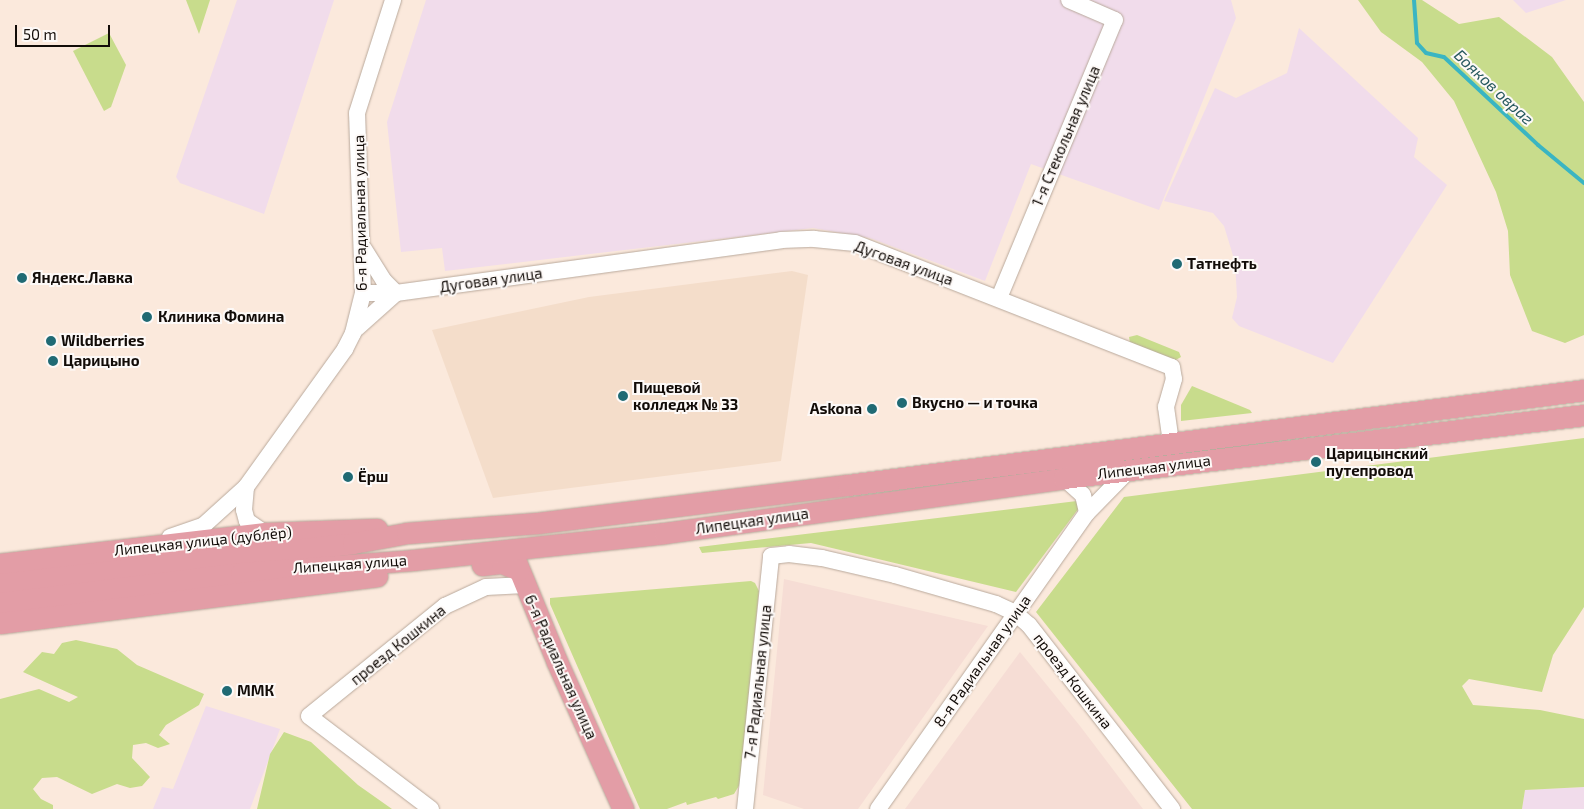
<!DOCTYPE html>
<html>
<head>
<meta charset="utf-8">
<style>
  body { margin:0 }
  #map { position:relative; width:1584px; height:809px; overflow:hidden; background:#fbe9dc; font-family:"Exo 2",sans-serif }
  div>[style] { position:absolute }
  .commercial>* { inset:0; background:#f6ddd5 }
  .industrial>* { inset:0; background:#f1dceb }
  .built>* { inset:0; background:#f4ddca }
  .green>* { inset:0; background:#c8dc8c }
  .stream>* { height:4px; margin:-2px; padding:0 2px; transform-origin:2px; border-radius:2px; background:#3ab5c2 }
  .roads { filter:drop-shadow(0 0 1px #b9a99c) drop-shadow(0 0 1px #b9a99c) }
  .minor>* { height:16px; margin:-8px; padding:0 8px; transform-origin:8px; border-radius:8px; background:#fff }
  .major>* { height:21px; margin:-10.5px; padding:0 10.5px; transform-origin:10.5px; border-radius:10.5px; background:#e39da6 }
  .dots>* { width:14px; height:14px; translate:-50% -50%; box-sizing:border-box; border:2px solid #fdf9f7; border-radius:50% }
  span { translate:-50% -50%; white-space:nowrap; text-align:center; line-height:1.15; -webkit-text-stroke:4px #fdf9f7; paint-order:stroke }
  .street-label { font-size:15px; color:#120c08 }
  .poi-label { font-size:15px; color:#120c08; font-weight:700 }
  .left { translate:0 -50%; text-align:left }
  .right { translate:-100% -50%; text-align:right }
  .water-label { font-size:16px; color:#26585e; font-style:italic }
  .scale { position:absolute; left:15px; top:25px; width:95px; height:22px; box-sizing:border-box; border:2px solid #120c08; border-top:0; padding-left:6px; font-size:15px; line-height:18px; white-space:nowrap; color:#120c08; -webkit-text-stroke:4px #fdf9f7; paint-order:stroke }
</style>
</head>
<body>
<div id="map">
  <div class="commercial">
    <div style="clip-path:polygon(784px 579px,988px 626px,858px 809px,804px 809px,763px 795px)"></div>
    <div style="clip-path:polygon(1020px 652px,1080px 726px,1143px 809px,905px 809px)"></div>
  </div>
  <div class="industrial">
    <div style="clip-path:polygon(237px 0,334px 0,264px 214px,180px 183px,176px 177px)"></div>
    <div style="clip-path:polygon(426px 0,1231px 0,1236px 18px,1159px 210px,1031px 164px,985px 281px,870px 238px,813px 228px,445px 271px,442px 248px,401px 252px,387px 122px)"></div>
    <div style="clip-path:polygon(1513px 0,1566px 0,1526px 13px)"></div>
    <div style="clip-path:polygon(1299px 28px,1418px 138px,1414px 157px,1447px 185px,1333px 363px,1239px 326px,1232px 318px,1237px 297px,1235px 262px,1224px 226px,1213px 213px,1164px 201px,1215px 88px,1236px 98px,1287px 73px)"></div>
    <div style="clip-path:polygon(206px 706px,280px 729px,250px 809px,153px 809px,162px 787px,173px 789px)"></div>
    <div style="clip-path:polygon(1584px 787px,1584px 809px,1522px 809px,1525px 790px)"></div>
  </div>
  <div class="built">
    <div style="clip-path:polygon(792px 271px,808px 275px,781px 461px,493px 498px,432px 330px,589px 297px)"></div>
  </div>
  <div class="green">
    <div style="clip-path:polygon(186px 0,210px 0,199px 34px)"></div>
    <div style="clip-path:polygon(1358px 0,1422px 0,1459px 24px,1499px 17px,1552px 57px,1584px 102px,1584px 335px,1565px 343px,1532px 331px,1510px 275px,1508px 231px,1496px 192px,1454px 101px,1422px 62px,1381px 32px)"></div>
    <div style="clip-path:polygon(109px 33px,126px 65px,111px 107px,104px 111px,73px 51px)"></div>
    <div style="clip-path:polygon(1137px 335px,1179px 352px,1181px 357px,1174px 361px,1130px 343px,1129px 337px)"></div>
    <div style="clip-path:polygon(1192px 386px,1250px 410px,1252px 413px,1181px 421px,1181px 405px)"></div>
    <div style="clip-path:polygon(1584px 438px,1584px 607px,1553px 655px,1542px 692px,1469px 679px,1462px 686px,1473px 705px,1540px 710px,1584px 719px,1584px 787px,1525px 790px,1522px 809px,1192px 809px,1036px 612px,1124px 497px)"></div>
    <div style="clip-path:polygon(1085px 500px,1016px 592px,811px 543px,702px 553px,699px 547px)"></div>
    <div style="clip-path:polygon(751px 581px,755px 583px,759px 591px,740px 784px,734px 794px,718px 799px,716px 797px,687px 805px,686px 802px,667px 809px,640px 809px,550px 604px,550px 598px)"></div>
    <div style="clip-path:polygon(76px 640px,117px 649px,137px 665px,204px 694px,199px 705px,166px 725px,159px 735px,170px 744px,158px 748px,146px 743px,133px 745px,132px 758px,150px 777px,142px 786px,130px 788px,117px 784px,92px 794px,57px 777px,42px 778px,33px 789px,41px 799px,53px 805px,53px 809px,0 809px,0 699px,39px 689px,69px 702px,78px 697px,23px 672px,42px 652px,54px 654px,62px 643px)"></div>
    <div style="clip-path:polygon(284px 732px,311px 742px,358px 785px,392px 809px,257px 809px,270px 754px)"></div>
  </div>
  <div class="stream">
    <div style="left:1414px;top:0;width:43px;rotate:86deg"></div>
    <div style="left:1417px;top:43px;width:13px;rotate:48deg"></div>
    <div style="left:1426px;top:53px;width:18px;rotate:13deg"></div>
    <div style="left:1444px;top:57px;width:129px;rotate:43.1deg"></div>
    <div style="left:1538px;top:145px;width:60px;rotate:39.6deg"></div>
  </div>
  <div class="roads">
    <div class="minor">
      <div style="left:364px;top:249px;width:38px;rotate:58deg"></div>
      <div style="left:384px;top:281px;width:17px;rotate:45deg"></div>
      <div style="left:363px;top:293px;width:33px"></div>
      <div style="left:396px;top:293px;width:389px;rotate:-7.8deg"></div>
      <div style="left:781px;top:240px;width:33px;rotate:-2deg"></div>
      <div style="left:814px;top:239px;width:41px;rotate:5.6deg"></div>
      <div style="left:855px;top:243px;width:340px;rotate:21.4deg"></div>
      <div style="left:1172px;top:367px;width:12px;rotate:81deg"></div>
      <div style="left:1174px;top:379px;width:29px;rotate:106deg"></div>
      <div style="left:1166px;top:407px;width:35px;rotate:82deg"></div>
      <div style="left:999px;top:298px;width:301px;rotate:-67.4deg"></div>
      <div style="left:1115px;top:20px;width:50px;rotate:-156.5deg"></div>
      <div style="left:357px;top:328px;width:52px;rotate:-41.9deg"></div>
      <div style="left:1064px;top:478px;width:25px;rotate:42deg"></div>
      <div style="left:1083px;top:495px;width:18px;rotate:77deg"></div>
      <div style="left:246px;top:487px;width:23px;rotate:95deg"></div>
      <div style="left:244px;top:510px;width:11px;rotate:75deg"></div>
      <div style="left:247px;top:521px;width:22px;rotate:34deg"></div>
      <div style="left:170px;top:537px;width:36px;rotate:-19deg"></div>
      <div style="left:204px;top:525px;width:57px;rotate:-42.1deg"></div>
      <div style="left:246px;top:487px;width:170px;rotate:-54.3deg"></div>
      <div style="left:345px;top:349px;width:18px;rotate:-63deg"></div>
      <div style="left:353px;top:333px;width:41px;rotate:-76deg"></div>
      <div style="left:363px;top:293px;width:180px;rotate:-91.9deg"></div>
      <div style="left:357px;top:113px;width:119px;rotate:-72.3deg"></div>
      <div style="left:431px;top:809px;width:153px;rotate:-142.7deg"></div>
      <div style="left:309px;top:716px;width:175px;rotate:-39deg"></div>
      <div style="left:445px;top:606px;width:45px;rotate:-24.9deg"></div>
      <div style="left:486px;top:587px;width:39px;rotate:-3deg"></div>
      <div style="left:745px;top:809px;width:254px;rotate:-84.1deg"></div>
      <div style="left:771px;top:556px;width:18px;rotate:-6deg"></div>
      <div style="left:789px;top:554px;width:33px;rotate:7deg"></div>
      <div style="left:822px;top:558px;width:75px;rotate:13.1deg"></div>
      <div style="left:895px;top:575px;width:105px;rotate:16deg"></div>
      <div style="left:996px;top:604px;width:21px;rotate:25deg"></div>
      <div style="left:1015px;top:613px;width:18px;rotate:41deg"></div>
      <div style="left:1029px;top:625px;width:233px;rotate:52.1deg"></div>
      <div style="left:878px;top:809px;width:362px;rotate:-54.8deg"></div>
      <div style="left:1087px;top:513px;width:60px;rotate:-45.7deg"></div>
    </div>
    <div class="major">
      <div style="left:514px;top:557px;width:113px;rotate:67.7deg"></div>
      <div style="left:557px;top:662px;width:161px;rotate:65.8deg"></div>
      <div style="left:0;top:564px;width:267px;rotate:-6.7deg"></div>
      <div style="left:265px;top:533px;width:112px;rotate:-2deg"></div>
      <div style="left:482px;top:565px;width:20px;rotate:-6deg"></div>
      <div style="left:502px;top:563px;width:18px;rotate:22deg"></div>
      <div style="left:0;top:584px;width:355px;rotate:-6.6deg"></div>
      <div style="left:353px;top:543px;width:55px;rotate:-10.5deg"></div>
      <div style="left:407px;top:533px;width:131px;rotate:-4.4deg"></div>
      <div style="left:538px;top:523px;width:312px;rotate:-7deg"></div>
      <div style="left:848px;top:485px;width:742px;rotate:-7.35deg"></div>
      <div style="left:0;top:603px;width:243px;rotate:-7.1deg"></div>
      <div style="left:241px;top:573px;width:172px;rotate:-4.3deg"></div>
      <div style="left:413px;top:560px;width:253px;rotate:-6.1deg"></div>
      <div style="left:665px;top:533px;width:403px;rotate:-7.8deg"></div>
      <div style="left:1064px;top:478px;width:524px;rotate:-6.91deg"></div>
      <div style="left:0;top:623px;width:380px;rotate:-7.1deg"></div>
    </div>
  </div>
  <div class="dots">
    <div style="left:1177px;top:264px;background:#206a74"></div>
    <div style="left:22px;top:278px;background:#206a74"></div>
    <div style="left:147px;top:317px;background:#206a74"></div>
    <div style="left:51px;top:341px;background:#206a74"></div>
    <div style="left:53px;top:361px;background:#206a74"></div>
    <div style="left:623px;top:396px;background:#206a74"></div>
    <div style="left:902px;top:403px;background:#206a74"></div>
    <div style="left:872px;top:409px;background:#206a74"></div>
    <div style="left:1316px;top:462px;background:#206a74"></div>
    <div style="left:348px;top:477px;background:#206a74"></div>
    <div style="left:227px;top:691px;background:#206a74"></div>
  </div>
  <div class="street-label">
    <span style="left:1066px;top:136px;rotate:-67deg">1-я Стекольная улица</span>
    <span style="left:360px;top:213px;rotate:-91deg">6-я Радиальная улица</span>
    <span style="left:904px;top:263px;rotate:20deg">Дуговая улица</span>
    <span style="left:491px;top:280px;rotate:-8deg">Дуговая улица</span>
    <span style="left:1154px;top:467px;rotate:-7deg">Липецкая улица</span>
    <span style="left:752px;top:521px;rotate:-8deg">Липецкая улица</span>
    <span style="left:203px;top:541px;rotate:-6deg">Липецкая улица (дублёр)</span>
    <span style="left:350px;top:564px;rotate:-4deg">Липецкая улица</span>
    <span style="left:398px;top:645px;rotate:-39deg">проезд Кошкина</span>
    <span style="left:982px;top:661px;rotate:-55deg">8-я Радиальная улица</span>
    <span style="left:561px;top:667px;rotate:66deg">6-я Радиальная улица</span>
    <span style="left:1073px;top:681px;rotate:52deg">проезд Кошкина</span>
    <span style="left:758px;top:682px;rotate:-84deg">7-я Радиальная улица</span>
  </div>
  <div class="poi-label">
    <span class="left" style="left:1187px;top:264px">Татнефть</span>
    <span class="left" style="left:32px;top:278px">Яндекс.Лавка</span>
    <span class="left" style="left:158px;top:317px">Клиника Фомина</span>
    <span class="left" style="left:61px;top:341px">Wildberries</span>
    <span class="left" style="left:63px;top:361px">Царицыно</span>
    <span class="left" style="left:633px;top:396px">Пищевой<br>колледж № 33</span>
    <span class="left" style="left:912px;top:403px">Вкусно — и точка</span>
    <span class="right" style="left:862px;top:409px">Askona</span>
    <span class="left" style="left:1326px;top:462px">Царицынский<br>путепровод</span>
    <span class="left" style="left:358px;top:477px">Ёрш</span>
    <span class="left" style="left:237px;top:691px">ММК</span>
  </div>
  <div class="water-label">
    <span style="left:1494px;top:87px;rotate:43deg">Бояков овраг</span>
  </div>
  <div class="scale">50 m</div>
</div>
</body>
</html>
